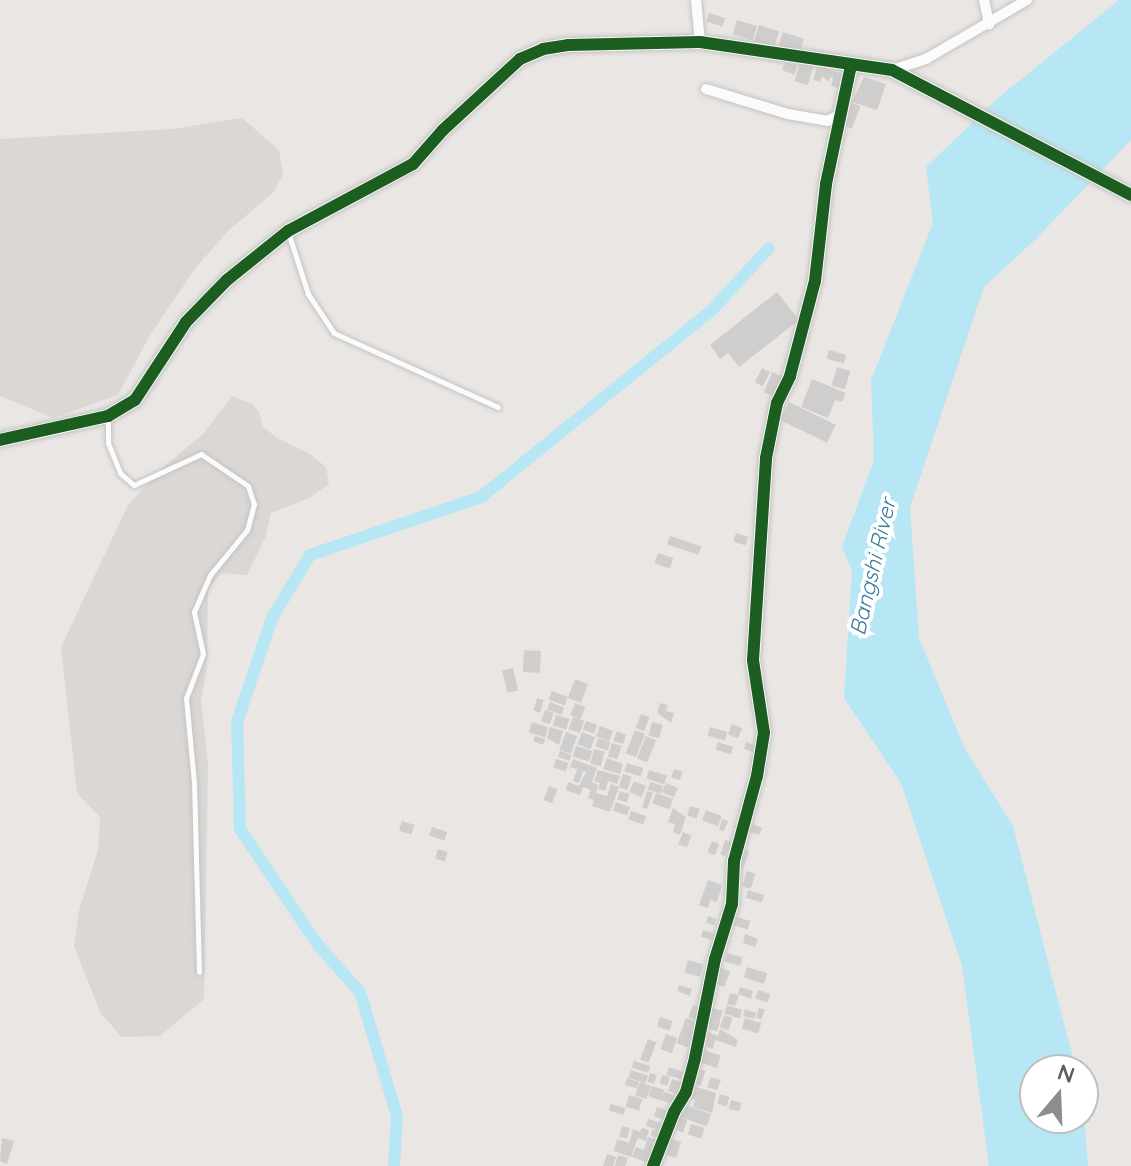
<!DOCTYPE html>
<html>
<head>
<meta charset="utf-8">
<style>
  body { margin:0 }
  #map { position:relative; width:1131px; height:1166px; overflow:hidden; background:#e9e6e3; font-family:Quicksand,sans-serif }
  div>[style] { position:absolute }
  .industrial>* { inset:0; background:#dad7d4 }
  .water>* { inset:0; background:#b7e7f4 }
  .canal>* { height:12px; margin:-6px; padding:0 6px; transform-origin:6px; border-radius:6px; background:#b7e7f4 }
  .building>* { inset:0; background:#d0cecd; transform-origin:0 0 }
  .roads { filter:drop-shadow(0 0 2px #c4c4c4) drop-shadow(0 0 2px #c4c4c4) }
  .lane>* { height:5px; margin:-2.5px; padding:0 2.5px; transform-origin:2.5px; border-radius:2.5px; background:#fcfbfb }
  .street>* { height:10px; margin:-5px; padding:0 5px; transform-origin:5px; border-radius:5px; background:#fcfbfb }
  .secondary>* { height:14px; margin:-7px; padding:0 7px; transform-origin:7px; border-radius:7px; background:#fcfbfb }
  .cycleway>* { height:12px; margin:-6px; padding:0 6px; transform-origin:6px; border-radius:6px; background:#1b5e20 }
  span { translate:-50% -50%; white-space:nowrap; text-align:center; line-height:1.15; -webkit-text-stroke:8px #fff; paint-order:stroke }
  .water-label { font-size:22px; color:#3b7d9b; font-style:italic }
  .north { position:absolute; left:1019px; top:1054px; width:80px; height:80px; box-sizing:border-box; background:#fff; border:2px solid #bdbfc0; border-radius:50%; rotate:19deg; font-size:22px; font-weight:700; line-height:32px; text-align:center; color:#595e61 }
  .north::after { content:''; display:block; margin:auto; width:28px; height:36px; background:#8b8e8e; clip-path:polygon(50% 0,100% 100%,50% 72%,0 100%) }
</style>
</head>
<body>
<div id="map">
  <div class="industrial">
    <div style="clip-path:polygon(242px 118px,279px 150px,283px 175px,273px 193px,228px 231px,197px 266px,150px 335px,118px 395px,53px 418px,0 396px,0 139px,172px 129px)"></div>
    <div style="clip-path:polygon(232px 396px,252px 404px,259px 412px,263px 427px,277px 438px,310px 454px,326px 467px,329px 484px,309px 498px,271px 513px,265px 538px,247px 575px,221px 573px,208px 590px,207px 668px,201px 699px,208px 764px,204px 999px,160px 1036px,122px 1037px,101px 1014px,74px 946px,79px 911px,98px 850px,100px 817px,77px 793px,61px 647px,128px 505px,159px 471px,203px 434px)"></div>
  </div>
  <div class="water">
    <div style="clip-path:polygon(1119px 0,1131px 0,1131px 140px,1036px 239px,984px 287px,910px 507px,919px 638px,965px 749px,1013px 826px,1076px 1070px,1035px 1070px,1035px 1118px,1083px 1118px,1083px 1101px,1088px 1166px,989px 1166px,962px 966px,901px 783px,844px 698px,852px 571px,842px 547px,874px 460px,871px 380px,933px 223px,926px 167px,998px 98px)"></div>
  </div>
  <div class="canal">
    <div style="left:394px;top:1166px;width:50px;rotate:-86.6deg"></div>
    <div style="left:397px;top:1116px;width:129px;rotate:-106.6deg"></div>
    <div style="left:360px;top:992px;width:63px;rotate:-131.8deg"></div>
    <div style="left:318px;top:945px;width:140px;rotate:-123.9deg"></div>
    <div style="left:240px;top:829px;width:107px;rotate:-91.6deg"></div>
    <div style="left:237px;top:722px;width:110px;rotate:-71.4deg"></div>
    <div style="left:272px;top:618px;width:74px;rotate:-58.9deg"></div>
    <div style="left:310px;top:555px;width:181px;rotate:-18.7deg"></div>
    <div style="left:481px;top:497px;width:297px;rotate:-39deg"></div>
    <div style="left:712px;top:310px;width:84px;rotate:-47.4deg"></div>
  </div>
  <div class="building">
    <div style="left:709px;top:13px;width:17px;height:9px;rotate:17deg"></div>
    <div style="left:737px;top:20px;width:21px;height:15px;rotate:17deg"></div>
    <div style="left:759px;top:25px;width:21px;height:17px;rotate:17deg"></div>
    <div style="left:783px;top:32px;width:22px;height:14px;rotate:18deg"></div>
    <div style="left:785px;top:62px;width:13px;height:9px;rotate:18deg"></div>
    <div style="left:800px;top:63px;width:14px;height:19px;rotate:17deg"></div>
    <div style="clip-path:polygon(817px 66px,843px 74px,838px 88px,831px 86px,833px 78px,830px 77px,829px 82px,822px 76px,820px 82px,813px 80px)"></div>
    <div style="clip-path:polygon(864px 77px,886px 84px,877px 110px,852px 102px)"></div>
    <div style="left:852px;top:103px;width:9px;height:24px;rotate:21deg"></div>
    <div style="clip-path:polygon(777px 292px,799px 320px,739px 367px,728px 353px,720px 359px,710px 345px)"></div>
    <div style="left:829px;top:350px;width:18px;height:9px;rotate:16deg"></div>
    <div style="left:837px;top:367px;width:14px;height:19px;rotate:17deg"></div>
    <div style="left:762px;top:368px;width:9px;height:16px;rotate:27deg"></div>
    <div style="left:772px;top:372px;width:11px;height:22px;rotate:22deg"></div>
    <div style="clip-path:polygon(812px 379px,846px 393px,842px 402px,835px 400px,828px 418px,801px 407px)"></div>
    <div style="left:789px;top:402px;width:52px;height:20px;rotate:26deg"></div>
    <div style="left:736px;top:533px;width:13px;height:9px;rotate:18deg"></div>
    <div style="left:670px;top:536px;width:33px;height:9px;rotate:18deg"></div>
    <div style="left:658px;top:553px;width:16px;height:11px;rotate:18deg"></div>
    <div style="left:524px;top:650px;width:17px;height:22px;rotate:3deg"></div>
    <div style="left:513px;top:668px;width:23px;height:11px;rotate:77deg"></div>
    <div style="left:575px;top:679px;width:14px;height:20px;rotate:21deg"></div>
    <div style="left:552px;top:691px;width:17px;height:9px;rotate:21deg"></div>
    <div style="left:537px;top:698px;width:7px;height:13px;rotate:16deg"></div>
    <div style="left:550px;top:702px;width:15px;height:8px;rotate:20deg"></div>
    <div style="left:575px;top:703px;width:11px;height:13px;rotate:22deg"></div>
    <div style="clip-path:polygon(660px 703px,668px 705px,666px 711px,674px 713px,671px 723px,657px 713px)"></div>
    <div style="left:545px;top:710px;width:9px;height:12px;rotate:18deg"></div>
    <div style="left:641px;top:714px;width:9px;height:15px;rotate:21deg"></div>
    <div style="left:556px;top:715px;width:14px;height:11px;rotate:17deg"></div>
    <div style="left:573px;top:717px;width:12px;height:13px;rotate:20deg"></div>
    <div style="left:586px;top:721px;width:12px;height:9px;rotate:20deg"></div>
    <div style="left:532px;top:722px;width:17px;height:11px;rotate:17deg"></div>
    <div style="left:652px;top:722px;width:11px;height:14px;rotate:15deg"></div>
    <div style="left:732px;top:724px;width:11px;height:11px;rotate:22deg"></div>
    <div style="left:600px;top:726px;width:14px;height:11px;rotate:21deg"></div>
    <div style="clip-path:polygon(550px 727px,563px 731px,559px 745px,547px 738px)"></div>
    <div style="left:710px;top:727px;width:18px;height:9px;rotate:16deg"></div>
    <div style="left:635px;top:730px;width:11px;height:25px;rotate:22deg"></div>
    <div style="clip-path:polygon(617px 731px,626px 735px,623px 744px,613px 741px)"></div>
    <div style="left:566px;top:732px;width:12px;height:19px;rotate:20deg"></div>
    <div style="left:582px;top:732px;width:14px;height:13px;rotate:21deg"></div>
    <div style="clip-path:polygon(535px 736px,545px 739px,543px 745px,533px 741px)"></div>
    <div style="left:646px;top:736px;width:11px;height:24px;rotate:22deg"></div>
    <div style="left:598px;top:738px;width:13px;height:9px;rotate:18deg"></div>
    <div style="left:718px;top:742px;width:16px;height:8px;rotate:18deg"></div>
    <div style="clip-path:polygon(746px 742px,758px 747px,756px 753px,744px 749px)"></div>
    <div style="left:612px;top:743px;width:10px;height:14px;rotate:17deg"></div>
    <div style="left:576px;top:746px;width:17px;height:11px;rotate:17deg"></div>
    <div style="left:594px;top:749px;width:11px;height:15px;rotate:15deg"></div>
    <div style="left:560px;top:751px;width:12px;height:6px;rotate:20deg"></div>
    <div style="clip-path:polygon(607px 758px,623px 764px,620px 774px,603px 769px)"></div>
    <div style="left:556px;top:759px;width:13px;height:9px;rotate:18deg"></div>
    <div style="clip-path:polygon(573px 759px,597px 768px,592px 782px,598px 785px,596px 793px,607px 796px,611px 784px,619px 787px,610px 812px,592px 806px,594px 800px,588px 798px,591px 790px,583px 787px,580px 795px,566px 790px,568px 782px,579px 786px,586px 772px,583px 771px,579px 783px,573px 781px,577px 769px,570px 767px)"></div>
    <div style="left:627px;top:763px;width:17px;height:9px;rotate:17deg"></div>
    <div style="left:674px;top:769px;width:9px;height:9px;rotate:18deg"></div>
    <div style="clip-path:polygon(598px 770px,620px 776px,617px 784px,608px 781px,605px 791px,598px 789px,600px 783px,594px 781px)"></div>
    <div style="left:649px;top:770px;width:19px;height:9px;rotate:18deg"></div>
    <div style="left:623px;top:774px;width:9px;height:14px;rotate:18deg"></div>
    <div style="left:634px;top:781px;width:13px;height:12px;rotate:23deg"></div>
    <div style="left:650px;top:782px;width:14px;height:8px;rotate:17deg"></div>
    <div style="left:666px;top:783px;width:13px;height:10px;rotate:23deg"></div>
    <div style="left:549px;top:786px;width:9px;height:15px;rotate:21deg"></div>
    <div style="left:620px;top:791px;width:10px;height:9px;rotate:17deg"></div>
    <div style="clip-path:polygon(647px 791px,653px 793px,647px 809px,642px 807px)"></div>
    <div style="left:656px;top:793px;width:18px;height:11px;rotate:19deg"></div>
    <div style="left:616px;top:802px;width:15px;height:9px;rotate:20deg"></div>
    <div style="left:690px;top:806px;width:10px;height:10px;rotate:17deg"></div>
    <div style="clip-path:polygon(673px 808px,686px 817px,680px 835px,673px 832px,675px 824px,668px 822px)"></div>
    <div style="left:706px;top:810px;width:17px;height:11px;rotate:21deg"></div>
    <div style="left:631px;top:811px;width:16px;height:9px;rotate:18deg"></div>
    <div style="clip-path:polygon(722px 819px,728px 821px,724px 831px,719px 830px)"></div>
    <div style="left:402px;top:821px;width:13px;height:10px;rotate:18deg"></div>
    <div style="clip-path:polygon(749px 823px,762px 828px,759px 835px,747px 831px)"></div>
    <div style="left:432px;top:827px;width:16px;height:9px;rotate:18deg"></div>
    <div style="left:683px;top:832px;width:9px;height:13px;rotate:21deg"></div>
    <div style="left:725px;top:840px;width:6px;height:15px;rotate:18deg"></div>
    <div style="left:712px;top:841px;width:8px;height:12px;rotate:23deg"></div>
    <div style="left:741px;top:848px;width:9px;height:19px;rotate:21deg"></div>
    <div style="left:438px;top:849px;width:10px;height:10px;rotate:17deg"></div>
    <div style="left:747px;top:871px;width:9px;height:16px;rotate:18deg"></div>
    <div style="clip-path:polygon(708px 880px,722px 885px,717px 902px,710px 900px,708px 908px,699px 905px)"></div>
    <div style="left:748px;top:890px;width:17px;height:8px;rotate:17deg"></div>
    <div style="left:708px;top:916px;width:9px;height:7px;rotate:18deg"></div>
    <div style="left:734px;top:916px;width:17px;height:9px;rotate:17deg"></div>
    <div style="left:703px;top:930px;width:14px;height:7px;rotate:17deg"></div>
    <div style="clip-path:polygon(745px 934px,758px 939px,755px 947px,743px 943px)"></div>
    <div style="left:727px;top:953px;width:16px;height:9px;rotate:15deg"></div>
    <div style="left:688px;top:960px;width:16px;height:13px;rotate:15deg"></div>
    <div style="left:719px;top:967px;width:12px;height:17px;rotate:20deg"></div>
    <div style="left:747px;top:967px;width:21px;height:11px;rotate:17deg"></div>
    <div style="clip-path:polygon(679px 985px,692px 989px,690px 996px,677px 991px)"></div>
    <div style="clip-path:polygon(740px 987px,753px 991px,751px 999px,738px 994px)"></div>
    <div style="left:758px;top:990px;width:13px;height:9px;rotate:18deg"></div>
    <div style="clip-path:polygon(730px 993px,739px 995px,735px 1006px,727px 1004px)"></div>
    <div style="left:693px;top:1005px;width:9px;height:13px;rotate:21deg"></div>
    <div style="left:727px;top:1005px;width:16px;height:9px;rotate:18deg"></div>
    <div style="left:712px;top:1008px;width:11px;height:21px;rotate:15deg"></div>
    <div style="left:759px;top:1008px;width:6px;height:10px;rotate:18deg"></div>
    <div style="clip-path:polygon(745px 1009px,756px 1013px,754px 1019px,743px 1016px)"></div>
    <div style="left:724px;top:1015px;width:9px;height:13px;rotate:18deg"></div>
    <div style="left:660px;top:1017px;width:13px;height:10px;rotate:18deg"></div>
    <div style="left:686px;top:1018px;width:12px;height:27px;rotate:20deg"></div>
    <div style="left:745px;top:1018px;width:17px;height:11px;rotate:17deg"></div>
    <div style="clip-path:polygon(720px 1029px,738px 1040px,736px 1047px,715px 1040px,713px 1049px,703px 1046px,708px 1032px,718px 1036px)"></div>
    <div style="left:666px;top:1034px;width:12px;height:16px;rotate:20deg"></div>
    <div style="left:648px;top:1039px;width:9px;height:22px;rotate:21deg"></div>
    <div style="left:704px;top:1050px;width:18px;height:13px;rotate:19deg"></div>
    <div style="left:634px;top:1061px;width:17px;height:7px;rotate:17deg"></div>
    <div style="clip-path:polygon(669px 1067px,683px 1072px,681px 1079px,666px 1075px)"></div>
    <div style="left:697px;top:1068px;width:9px;height:16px;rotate:18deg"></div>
    <div style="left:631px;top:1070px;width:18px;height:8px;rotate:19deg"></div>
    <div style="left:650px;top:1073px;width:7px;height:9px;rotate:16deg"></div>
    <div style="left:662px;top:1075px;width:8px;height:9px;rotate:14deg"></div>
    <div style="clip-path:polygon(711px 1077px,721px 1080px,717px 1090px,707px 1087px)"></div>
    <div style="clip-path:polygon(627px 1078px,639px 1082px,637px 1088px,625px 1085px)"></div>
    <div style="clip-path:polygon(672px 1079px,682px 1082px,679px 1095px,668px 1091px)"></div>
    <div style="left:640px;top:1082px;width:12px;height:14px;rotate:20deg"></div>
    <div style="left:652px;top:1086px;width:13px;height:11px;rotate:18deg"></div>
    <div style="clip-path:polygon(694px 1086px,716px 1093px,712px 1113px,693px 1107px,695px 1100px,690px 1098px)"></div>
    <div style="left:664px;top:1092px;width:14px;height:9px;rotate:17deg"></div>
    <div style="left:720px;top:1094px;width:10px;height:10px;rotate:17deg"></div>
    <div style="left:629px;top:1095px;width:14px;height:12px;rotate:17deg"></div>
    <div style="left:731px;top:1100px;width:11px;height:9px;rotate:15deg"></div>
    <div style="left:611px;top:1104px;width:15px;height:7px;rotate:16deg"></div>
    <div style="left:683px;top:1104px;width:30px;height:13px;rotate:20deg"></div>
    <div style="left:657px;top:1107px;width:10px;height:10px;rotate:17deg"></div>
    <div style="left:676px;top:1116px;width:12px;height:13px;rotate:20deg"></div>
    <div style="clip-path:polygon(648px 1119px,665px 1124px,658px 1138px,651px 1136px,652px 1130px,657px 1130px,646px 1126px)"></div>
    <div style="left:691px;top:1124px;width:14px;height:11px;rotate:17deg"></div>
    <div style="left:622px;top:1126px;width:8px;height:11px;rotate:14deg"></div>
    <div style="clip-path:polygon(642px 1128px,649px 1130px,646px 1141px,638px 1138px,631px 1157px,614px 1151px,617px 1139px,629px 1143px,633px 1129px,640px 1132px)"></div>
    <div style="clip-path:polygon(648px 1137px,658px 1140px,649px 1163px,632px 1157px,636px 1147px,644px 1150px)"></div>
    <div style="left:666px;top:1137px;width:16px;height:17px;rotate:18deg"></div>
    <div style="clip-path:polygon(2px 1138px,14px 1141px,7px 1164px,0 1161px)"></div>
    <div style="clip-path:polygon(607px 1154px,616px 1157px,613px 1166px,603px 1166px)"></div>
    <div style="clip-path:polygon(618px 1155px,628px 1158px,625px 1166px,615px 1166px)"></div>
  </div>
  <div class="roads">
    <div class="lane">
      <div style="left:288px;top:232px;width:65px;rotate:72.1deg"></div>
      <div style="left:308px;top:294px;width:47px;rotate:56.3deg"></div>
      <div style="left:334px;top:333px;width:180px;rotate:24.3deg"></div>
      <div style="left:108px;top:417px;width:26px;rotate:90deg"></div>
      <div style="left:108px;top:443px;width:32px;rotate:68deg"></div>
      <div style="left:120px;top:473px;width:18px;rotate:41deg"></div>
      <div style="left:134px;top:485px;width:74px;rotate:-24.8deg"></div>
      <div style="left:201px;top:454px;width:57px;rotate:34.2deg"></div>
      <div style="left:248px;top:486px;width:19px;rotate:72deg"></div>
      <div style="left:254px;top:504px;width:27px;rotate:105deg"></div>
      <div style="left:247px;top:530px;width:58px;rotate:129.4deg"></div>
      <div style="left:210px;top:575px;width:40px;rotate:113.4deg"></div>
      <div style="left:194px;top:612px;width:43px;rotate:77.9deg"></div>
      <div style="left:203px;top:654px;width:47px;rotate:111.1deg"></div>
      <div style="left:186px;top:698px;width:84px;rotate:84.6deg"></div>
      <div style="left:194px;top:782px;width:190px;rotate:88.5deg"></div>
    </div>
    <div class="street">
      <div style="left:696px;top:0;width:42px;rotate:84.6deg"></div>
      <div style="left:984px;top:0;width:25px;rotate:78deg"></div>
      <div style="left:892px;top:70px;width:36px;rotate:-18deg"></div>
      <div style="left:926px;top:59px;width:117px;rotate:-30.3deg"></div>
      <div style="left:706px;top:89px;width:86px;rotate:17deg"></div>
      <div style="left:788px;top:114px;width:40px;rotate:10deg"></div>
      <div style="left:827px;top:121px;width:13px;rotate:-27deg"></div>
    </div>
    <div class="secondary">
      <div style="left:0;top:440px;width:111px;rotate:-12.5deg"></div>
      <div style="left:108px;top:416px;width:31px;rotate:-31deg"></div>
      <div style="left:135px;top:400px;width:93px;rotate:-56.8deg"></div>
      <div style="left:186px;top:322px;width:59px;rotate:-45.7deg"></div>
      <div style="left:227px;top:280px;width:78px;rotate:-38.8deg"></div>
      <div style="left:288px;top:231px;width:142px;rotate:-28.2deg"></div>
      <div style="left:413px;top:164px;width:45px;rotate:-48.6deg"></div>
      <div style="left:443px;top:130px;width:105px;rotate:-42.7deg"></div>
      <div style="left:520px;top:59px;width:25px;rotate:-23deg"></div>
      <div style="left:543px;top:49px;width:25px;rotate:-9deg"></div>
      <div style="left:568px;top:45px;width:132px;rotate:-1.3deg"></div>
      <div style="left:700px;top:42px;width:194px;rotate:8.3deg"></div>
      <div style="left:892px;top:70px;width:270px;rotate:27.6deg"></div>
      <div style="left:653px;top:1166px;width:58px;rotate:-68.7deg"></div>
      <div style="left:674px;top:1112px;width:23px;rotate:-59deg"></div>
      <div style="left:686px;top:1092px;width:35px;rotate:-75deg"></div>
      <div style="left:695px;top:1058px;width:101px;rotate:-78.6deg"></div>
      <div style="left:715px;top:959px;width:58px;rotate:-72.8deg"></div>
      <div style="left:732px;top:904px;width:43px;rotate:-87.3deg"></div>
      <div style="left:734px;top:861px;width:88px;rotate:-74.9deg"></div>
      <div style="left:757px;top:776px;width:44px;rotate:-80.8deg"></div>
      <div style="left:764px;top:733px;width:74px;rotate:-98.6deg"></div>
      <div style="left:753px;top:660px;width:202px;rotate:-86.3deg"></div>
      <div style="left:766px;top:458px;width:56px;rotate:-78.7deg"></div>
      <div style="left:777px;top:403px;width:30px;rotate:-64deg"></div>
      <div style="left:790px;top:376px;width:98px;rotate:-75.3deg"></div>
      <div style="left:815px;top:281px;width:98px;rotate:-83.5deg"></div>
      <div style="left:826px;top:184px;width:122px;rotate:-78.1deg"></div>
    </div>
  </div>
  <div class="cycleway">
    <div style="left:0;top:440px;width:111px;rotate:-12.5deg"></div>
    <div style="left:108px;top:416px;width:31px;rotate:-31deg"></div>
    <div style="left:135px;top:400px;width:93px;rotate:-56.8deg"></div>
    <div style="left:186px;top:322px;width:59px;rotate:-45.7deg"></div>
    <div style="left:227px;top:280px;width:78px;rotate:-38.8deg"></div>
    <div style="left:288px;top:231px;width:142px;rotate:-28.2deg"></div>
    <div style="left:413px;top:164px;width:45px;rotate:-48.6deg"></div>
    <div style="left:443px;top:130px;width:105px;rotate:-42.7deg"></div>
    <div style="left:520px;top:59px;width:25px;rotate:-23deg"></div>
    <div style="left:543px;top:49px;width:25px;rotate:-9deg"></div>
    <div style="left:568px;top:45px;width:132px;rotate:-1.3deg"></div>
    <div style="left:700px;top:42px;width:194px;rotate:8.3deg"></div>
    <div style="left:892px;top:70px;width:270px;rotate:27.6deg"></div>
    <div style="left:653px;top:1166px;width:58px;rotate:-68.7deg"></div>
    <div style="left:674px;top:1112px;width:23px;rotate:-59deg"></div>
    <div style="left:686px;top:1092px;width:35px;rotate:-75deg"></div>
    <div style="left:695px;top:1058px;width:101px;rotate:-78.6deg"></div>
    <div style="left:715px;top:959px;width:58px;rotate:-72.8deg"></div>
    <div style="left:732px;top:904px;width:43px;rotate:-87.3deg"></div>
    <div style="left:734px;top:861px;width:88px;rotate:-74.9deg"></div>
    <div style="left:757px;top:776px;width:44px;rotate:-80.8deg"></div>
    <div style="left:764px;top:733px;width:74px;rotate:-98.6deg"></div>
    <div style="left:753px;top:660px;width:202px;rotate:-86.3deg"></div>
    <div style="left:766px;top:458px;width:56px;rotate:-78.7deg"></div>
    <div style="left:777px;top:403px;width:30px;rotate:-64deg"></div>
    <div style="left:790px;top:376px;width:98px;rotate:-75.3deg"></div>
    <div style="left:815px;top:281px;width:98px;rotate:-83.5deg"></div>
    <div style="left:826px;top:184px;width:122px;rotate:-78.1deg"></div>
  </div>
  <div class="water-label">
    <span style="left:873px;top:567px;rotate:-77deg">Bangshi River</span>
  </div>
  <div class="north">N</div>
</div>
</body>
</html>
